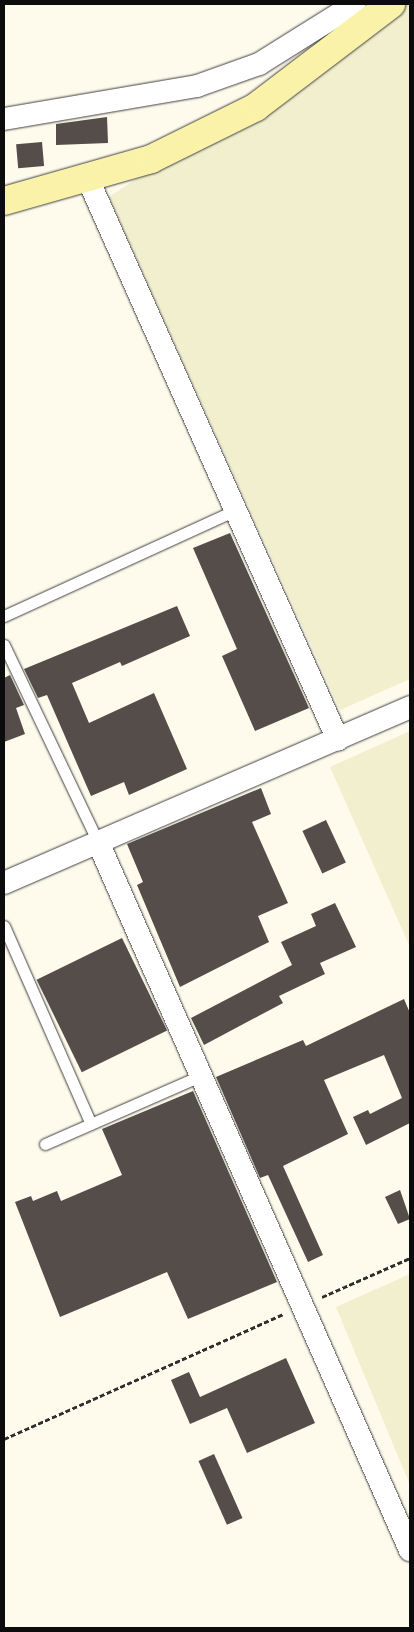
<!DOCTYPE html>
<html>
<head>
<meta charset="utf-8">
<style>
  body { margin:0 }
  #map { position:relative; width:414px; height:1632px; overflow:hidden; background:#fefaec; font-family:Spectral,serif }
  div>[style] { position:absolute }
  .farmland>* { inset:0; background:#f2efce }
  .building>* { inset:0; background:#544d49; transform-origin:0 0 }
  .path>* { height:3px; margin-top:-1.5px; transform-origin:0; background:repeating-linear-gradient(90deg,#2e2e2e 0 5px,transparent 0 7.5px) }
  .roads { filter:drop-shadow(0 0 1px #3f3f3f) drop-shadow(0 0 1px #3f3f3f) }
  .lane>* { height:11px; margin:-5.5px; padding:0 5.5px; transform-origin:5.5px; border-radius:5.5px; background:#fff }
  .street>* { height:22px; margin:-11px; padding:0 11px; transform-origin:11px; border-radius:11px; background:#fff }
  .secondary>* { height:28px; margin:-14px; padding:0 14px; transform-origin:14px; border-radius:14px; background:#fbf2aa }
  span { translate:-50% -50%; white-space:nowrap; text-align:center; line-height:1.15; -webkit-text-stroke:5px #fff; paint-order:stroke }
  .frame { position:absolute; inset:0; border:5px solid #0c0c0c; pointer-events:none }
</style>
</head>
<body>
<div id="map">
  <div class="farmland">
    <div style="clip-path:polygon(397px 4px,410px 4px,410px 679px,340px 710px,109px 197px)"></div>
    <div style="clip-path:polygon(410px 731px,410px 947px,330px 767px)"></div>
    <div style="clip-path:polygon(410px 1274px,410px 1485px,336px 1307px)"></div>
  </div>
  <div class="building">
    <div style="clip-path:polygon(107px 117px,108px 143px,56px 145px,56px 124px)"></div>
    <div style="left:42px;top:142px;width:24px;height:26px;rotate:85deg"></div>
    <div style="clip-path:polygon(230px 533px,309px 708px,255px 731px,222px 656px,237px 649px,193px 548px)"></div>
    <div style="clip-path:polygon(177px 606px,190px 636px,122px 666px,120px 662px,72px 683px,89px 723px,154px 693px,187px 769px,129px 795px,124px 782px,91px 796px,47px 695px,38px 698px,24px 669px)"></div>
    <div style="clip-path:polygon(10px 675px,24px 705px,16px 708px,25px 734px,4px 742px,4px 678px)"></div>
    <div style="clip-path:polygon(261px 788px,271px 814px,252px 822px,288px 903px,258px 916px,269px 942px,180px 987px,137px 885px,143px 882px,127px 844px)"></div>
    <div style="left:326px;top:820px;width:47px;height:26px;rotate:65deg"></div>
    <div style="clip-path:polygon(335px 903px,356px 947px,320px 963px,325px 974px,279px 996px,283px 1003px,204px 1045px,191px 1018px,292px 965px,281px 942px,316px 926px,311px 914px)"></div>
    <div style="left:122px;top:938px;width:103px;height:95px;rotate:64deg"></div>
    <div style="clip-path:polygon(404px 999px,410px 1013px,410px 1123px,366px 1145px,353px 1117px,368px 1110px,370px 1114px,402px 1098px,384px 1055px,324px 1080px,348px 1134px,283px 1166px,323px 1255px,308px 1262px,268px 1175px,260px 1178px,216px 1077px,303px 1040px,306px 1046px)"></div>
    <div style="clip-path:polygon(193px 1091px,277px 1282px,188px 1319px,167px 1272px,60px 1317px,15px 1202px,31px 1196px,33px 1201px,57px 1191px,61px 1201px,122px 1175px,102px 1129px)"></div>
    <div style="clip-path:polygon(400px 1190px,410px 1219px,398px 1224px,385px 1197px)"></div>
    <div style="clip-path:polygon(286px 1358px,315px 1423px,247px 1453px,227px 1408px,190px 1424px,171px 1380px,189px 1372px,200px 1397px)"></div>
    <div style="left:214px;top:1454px;width:70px;height:17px;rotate:66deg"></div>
  </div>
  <div class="path">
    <div style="left:322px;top:1297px;width:96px;rotate:-23.9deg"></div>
    <div style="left:4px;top:1439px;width:307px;rotate:-24.1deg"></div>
  </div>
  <div class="roads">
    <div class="lane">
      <div style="left:4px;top:616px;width:254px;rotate:-24.6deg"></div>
      <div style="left:4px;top:645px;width:218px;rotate:64.5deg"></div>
      <div style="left:4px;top:926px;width:216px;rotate:66.3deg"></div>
      <div style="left:45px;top:1144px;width:169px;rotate:-23.7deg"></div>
    </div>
    <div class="street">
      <div style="left:4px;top:119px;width:196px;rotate:-9.7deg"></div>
      <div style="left:197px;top:86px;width:66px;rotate:-19.5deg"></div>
      <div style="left:259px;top:64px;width:113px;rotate:-32deg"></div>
      <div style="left:87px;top:177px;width:616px;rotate:65.97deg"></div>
      <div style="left:98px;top:842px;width:774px;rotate:66.22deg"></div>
      <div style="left:4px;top:883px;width:443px;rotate:-23.4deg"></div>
    </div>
    <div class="secondary">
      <div style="left:4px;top:201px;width:153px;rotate:-15.9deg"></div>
      <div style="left:151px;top:159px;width:117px;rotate:-26.3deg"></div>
      <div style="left:256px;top:107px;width:170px;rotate:-37.3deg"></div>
    </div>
  </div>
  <div class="frame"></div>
</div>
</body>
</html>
